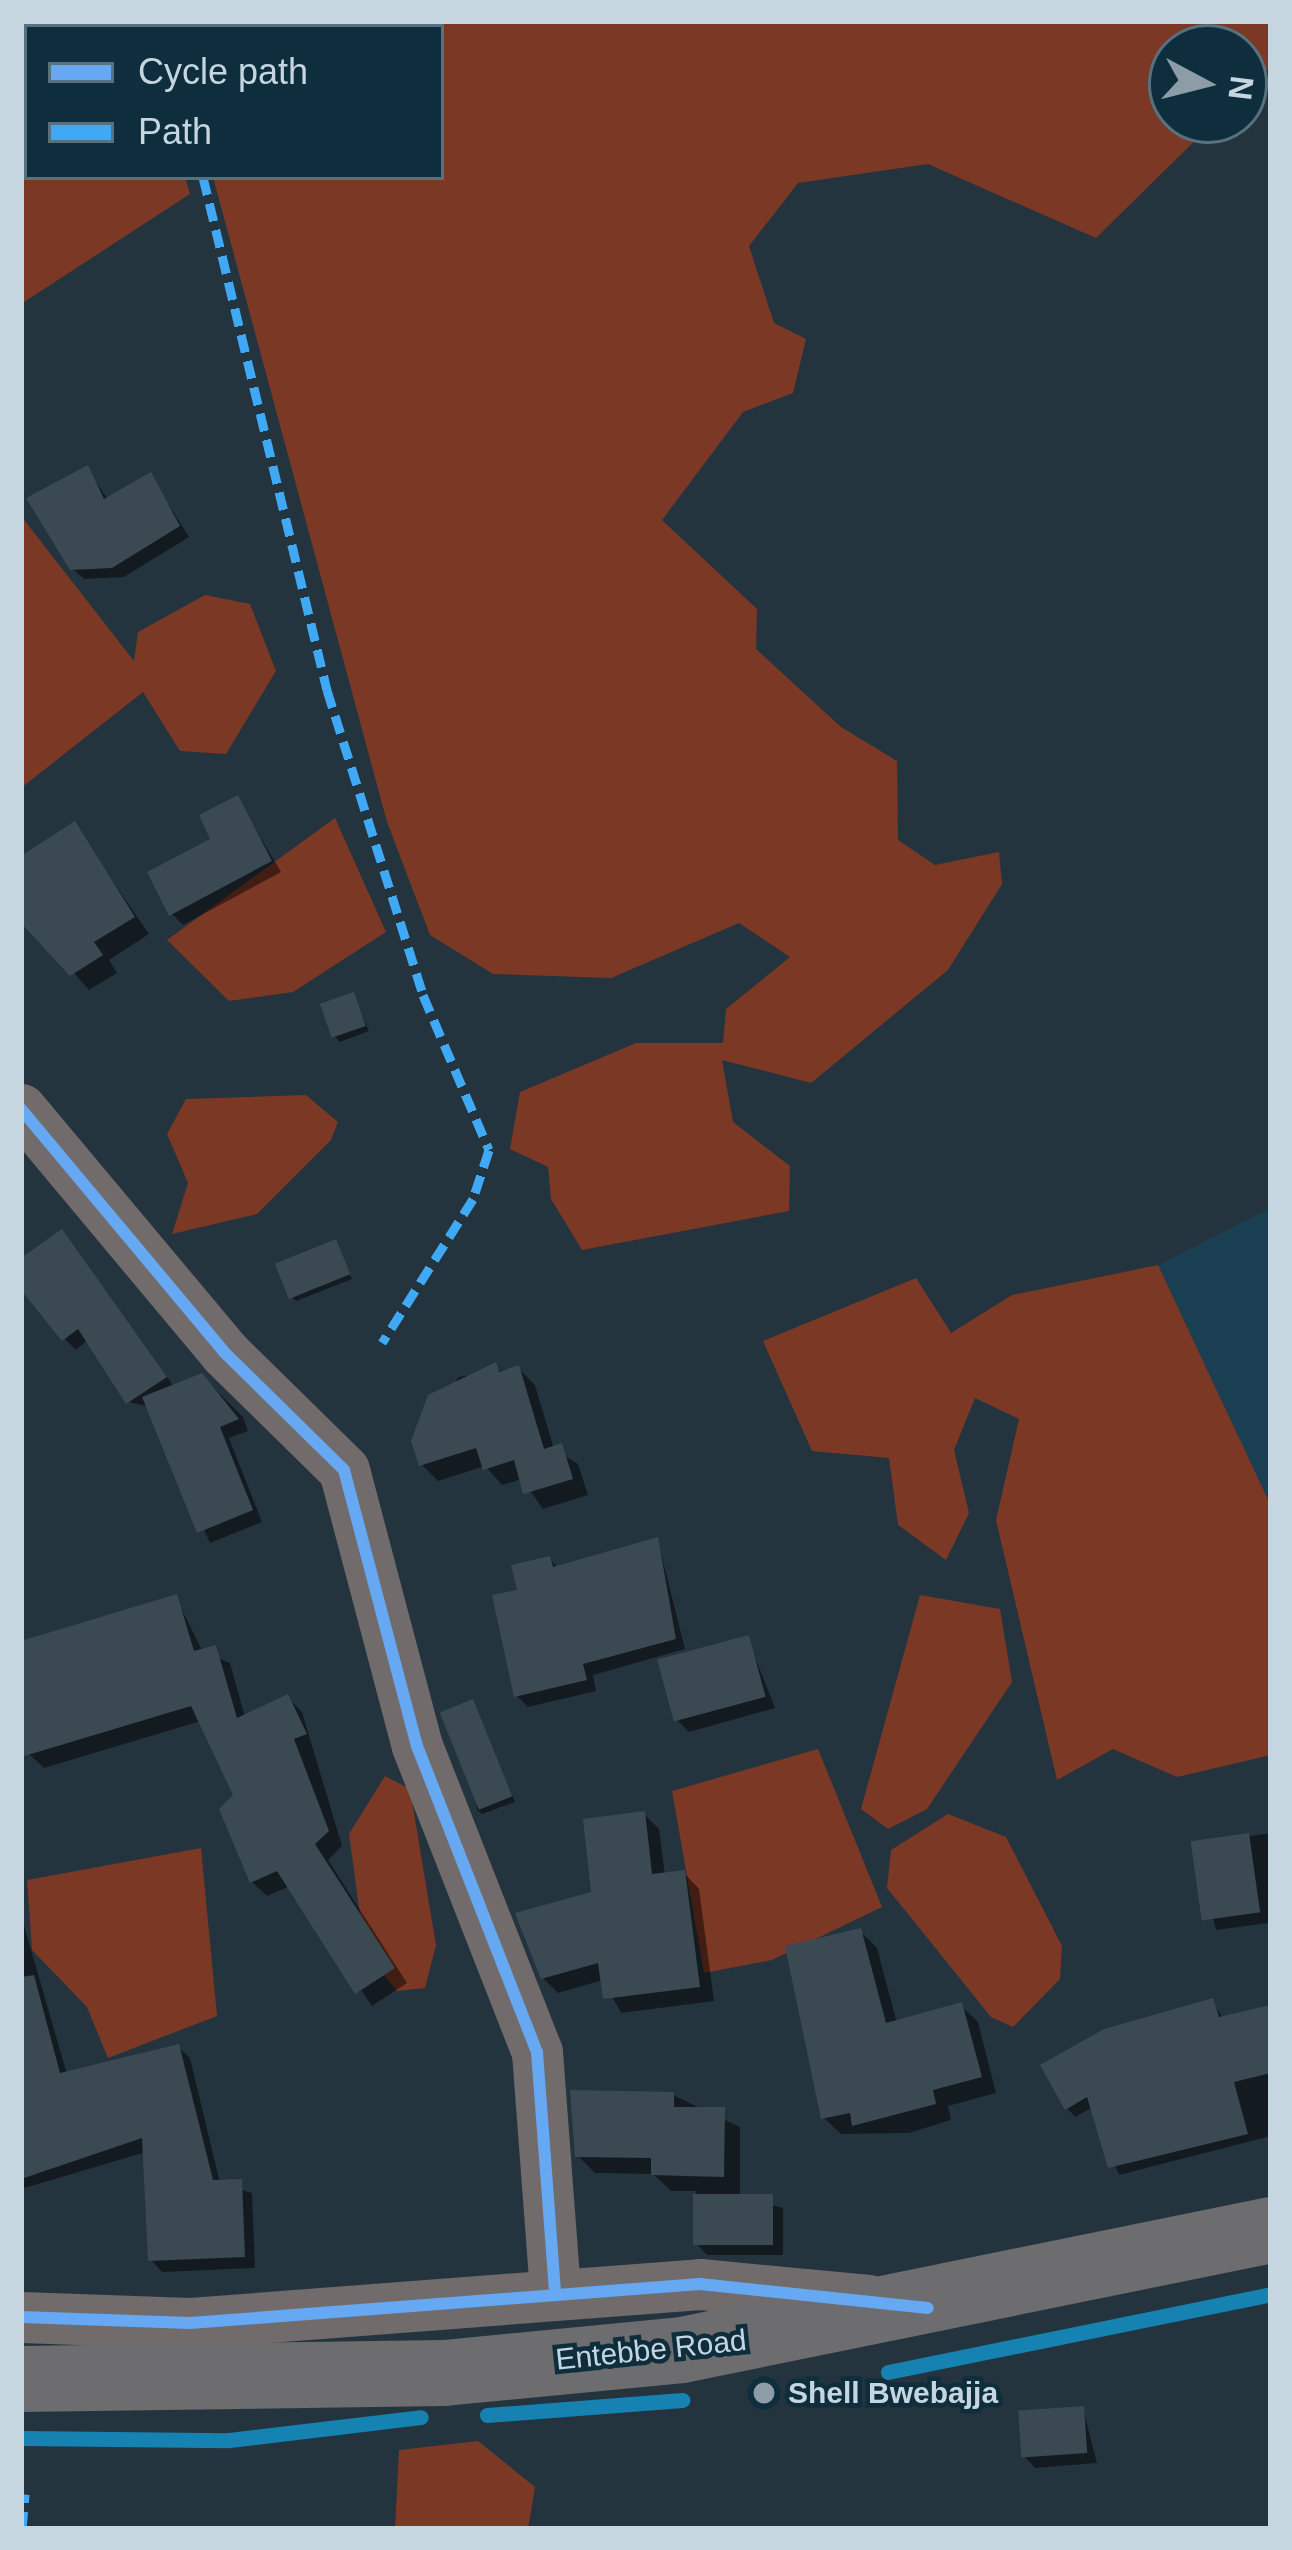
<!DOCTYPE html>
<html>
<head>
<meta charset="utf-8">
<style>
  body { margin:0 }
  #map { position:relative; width:1292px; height:2550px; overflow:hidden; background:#24343e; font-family:Arial,sans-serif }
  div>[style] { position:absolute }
  .built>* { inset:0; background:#1a3f53 }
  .green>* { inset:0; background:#7a3825 }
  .shadow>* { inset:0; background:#0007 }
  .stream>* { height:15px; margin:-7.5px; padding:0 7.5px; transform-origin:7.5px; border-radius:7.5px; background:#1582b2 }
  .building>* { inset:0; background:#3b4952; transform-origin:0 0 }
  .street>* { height:51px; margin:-25.5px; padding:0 25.5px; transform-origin:25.5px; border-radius:25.5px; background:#716b6b }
  .primary>* { height:66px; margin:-33px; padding:0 33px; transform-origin:33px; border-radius:33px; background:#6d6c6e }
  .quiet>* { height:9px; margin-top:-4.5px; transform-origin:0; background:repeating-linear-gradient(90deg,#3fa9f5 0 18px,transparent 0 27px) }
  .cycleway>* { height:12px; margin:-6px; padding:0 6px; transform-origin:6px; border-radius:6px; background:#66a8f1 }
  .dots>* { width:33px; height:33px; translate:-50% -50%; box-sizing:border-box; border:6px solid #0e2d3d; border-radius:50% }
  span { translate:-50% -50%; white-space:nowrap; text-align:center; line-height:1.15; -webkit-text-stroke:9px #0e2d3d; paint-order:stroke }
  .street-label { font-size:30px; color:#c5d6e0 }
  .poi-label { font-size:30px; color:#c5d6e0; font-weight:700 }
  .left { translate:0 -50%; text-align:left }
  .frame { position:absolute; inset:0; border:24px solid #c5d6e0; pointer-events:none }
  .legend { position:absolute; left:24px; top:24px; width:420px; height:156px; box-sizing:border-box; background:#0e2d3d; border:3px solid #57717e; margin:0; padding:15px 21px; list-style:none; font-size:36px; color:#c5d6e0 }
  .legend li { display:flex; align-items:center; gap:24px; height:60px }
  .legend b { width:60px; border:3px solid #57717e }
  .north { position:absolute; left:1148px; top:24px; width:120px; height:120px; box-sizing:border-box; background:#0e2d3d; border:3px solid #57717e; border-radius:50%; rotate:97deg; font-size:33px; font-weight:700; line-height:48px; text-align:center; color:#c5d6e0 }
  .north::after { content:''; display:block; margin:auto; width:42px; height:54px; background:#8d9da7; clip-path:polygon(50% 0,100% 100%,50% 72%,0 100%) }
</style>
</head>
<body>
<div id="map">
  <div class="built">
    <div style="clip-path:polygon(1271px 1208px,1271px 1506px,1158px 1265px)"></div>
  </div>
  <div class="green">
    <div style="clip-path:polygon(21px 21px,1271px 21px,1271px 66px,1244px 92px,1244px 48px,1172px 48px,1172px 120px,1216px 120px,1096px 238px,928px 164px,798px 183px,749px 246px,774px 323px,806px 339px,793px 393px,743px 412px,662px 520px,757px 609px,756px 649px,841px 727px,897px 761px,898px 840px,935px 865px,999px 852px,1002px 884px,948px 970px,811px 1083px,722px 1060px,733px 1122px,790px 1166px,789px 1211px,582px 1250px,551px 1199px,548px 1167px,510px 1149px,520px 1092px,636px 1043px,723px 1043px,726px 1009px,790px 957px,739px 923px,611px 978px,493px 974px,430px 935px,387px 822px,213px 177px,441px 177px,441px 27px,27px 27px,27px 177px,185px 177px,190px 194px,21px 304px)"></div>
    <div style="clip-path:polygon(21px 516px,134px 661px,138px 632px,205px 595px,250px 604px,276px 671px,226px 754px,180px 751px,143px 692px,21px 788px)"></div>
    <div style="clip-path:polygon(335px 818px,386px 932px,293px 992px,229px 1001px,167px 940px)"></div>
    <div style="clip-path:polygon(306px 1095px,338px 1122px,331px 1140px,257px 1214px,172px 1234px,188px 1183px,167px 1134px,186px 1099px)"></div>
    <div style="clip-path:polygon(1158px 1265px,1271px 1506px,1271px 1755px,1177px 1777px,1113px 1749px,1057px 1780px,996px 1520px,1019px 1419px,975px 1398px,954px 1450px,969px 1513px,946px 1560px,898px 1525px,889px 1458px,812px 1451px,763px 1341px,916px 1278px,951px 1333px,1012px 1295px)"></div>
    <div style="clip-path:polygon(920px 1595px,1000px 1609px,1012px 1682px,927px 1809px,888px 1829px,861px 1809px)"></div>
    <div style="clip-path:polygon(818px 1749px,882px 1907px,772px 1960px,704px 1973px,672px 1791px)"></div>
    <div style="clip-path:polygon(385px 1776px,410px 1789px,436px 1945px,425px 1988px,397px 1991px,365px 1951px,349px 1834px)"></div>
    <div style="clip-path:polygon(948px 1814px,1006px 1837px,1062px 1946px,1060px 1979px,1013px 2027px,991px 2017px,887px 1888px,891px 1850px)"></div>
    <div style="clip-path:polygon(201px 1848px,217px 2016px,108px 2058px,87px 2007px,32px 1950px,27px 1880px)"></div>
    <div style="clip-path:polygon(478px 2441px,535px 2487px,528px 2529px,395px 2529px,399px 2450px)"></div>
  </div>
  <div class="shadow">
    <div style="clip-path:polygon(87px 468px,108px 500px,151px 476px,189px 537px,124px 577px,84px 579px,72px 568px)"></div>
    <div style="clip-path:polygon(237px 798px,281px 872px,183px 925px,172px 914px)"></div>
    <div style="clip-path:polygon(74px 825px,149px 934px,109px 960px,117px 973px,89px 990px,21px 913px,21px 859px)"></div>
    <div style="clip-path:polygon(353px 995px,369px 1031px,340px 1042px,335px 1037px)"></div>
    <div style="clip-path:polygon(335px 1242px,352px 1279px,296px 1301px,291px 1296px)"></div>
    <div style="clip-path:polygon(72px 1244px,174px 1387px,202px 1376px,243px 1417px,248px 1431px,229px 1438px,262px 1522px,210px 1543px,149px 1407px,129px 1402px,89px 1339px,76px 1350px,65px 1339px,21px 1268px)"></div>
    <div style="clip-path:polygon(518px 1368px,535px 1385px,554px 1449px,578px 1464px,588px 1495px,543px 1509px,522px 1479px,502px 1485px,485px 1466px,438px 1481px,421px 1464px,458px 1377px)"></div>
    <div style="clip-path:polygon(658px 1541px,685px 1649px,593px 1675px,596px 1691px,528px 1707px,517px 1696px,520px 1592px,550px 1559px,559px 1569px)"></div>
    <div style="clip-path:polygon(176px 1598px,203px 1652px,230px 1663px,245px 1717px,288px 1698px,302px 1712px,342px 1846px,328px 1860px,407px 1983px,372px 2006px,290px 1886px,267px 1896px,252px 1882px,236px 1796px,201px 1721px,44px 1768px,29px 1754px,21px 1644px)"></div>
    <div style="clip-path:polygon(748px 1639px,775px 1708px,689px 1732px,678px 1721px)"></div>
    <div style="clip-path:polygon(472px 1703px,515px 1802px,482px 1814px,477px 1810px)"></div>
    <div style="clip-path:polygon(644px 1814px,659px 1829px,665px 1876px,684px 1873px,699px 1889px,714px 2001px,621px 2013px,603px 1980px,558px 1993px,543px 1978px)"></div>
    <div style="clip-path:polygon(1271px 1833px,1269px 1923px,1216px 1930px,1195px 1844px)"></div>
    <div style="clip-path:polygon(21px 1915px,67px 2074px,178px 2047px,190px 2058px,220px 2183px,252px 2193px,255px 2268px,162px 2272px,151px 2260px,146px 2152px,21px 2189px)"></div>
    <div style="clip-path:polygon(860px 1931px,877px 1948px,897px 2023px,961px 2006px,978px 2022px,996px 2093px,948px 2106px,951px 2120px,909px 2133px,841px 2134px,824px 2118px)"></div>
    <div style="clip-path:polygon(1212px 2002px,1224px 2019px,1271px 2008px,1271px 2136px,1119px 2175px,1093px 2107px,1075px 2117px,1067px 2108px)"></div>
    <div style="clip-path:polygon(673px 2095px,740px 2127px,740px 2197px,783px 2208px,783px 2255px,707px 2255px,696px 2243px,696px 2191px,671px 2191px,653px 2174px,595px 2173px,578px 2156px)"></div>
    <div style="clip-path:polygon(1083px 2409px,1097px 2463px,1035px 2468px,1024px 2456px)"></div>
  </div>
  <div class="stream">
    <div style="left:888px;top:2372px;width:391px;rotate:-11.5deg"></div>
    <div style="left:487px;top:2415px;width:196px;rotate:-4.4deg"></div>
    <div style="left:21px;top:2438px;width:208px;rotate:0.6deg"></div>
    <div style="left:229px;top:2440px;width:193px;rotate:-6.8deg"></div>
  </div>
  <div class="building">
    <div style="clip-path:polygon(88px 465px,104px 499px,151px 472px,180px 526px,112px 568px,70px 570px,26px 498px)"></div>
    <div style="clip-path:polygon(238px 795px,272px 861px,169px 916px,147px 872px,210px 839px,199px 815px)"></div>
    <div style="clip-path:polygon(75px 821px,135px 917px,94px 942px,103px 955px,70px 976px,21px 923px,21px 856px)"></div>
    <div style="left:354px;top:992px;width:36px;height:36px;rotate:71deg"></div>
    <div style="clip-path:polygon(62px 1229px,167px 1377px,126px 1404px,78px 1329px,62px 1341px,21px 1290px,21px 1258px)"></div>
    <div style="left:336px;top:1239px;width:38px;height:66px;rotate:68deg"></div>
    <div style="clip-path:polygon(496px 1362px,499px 1372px,519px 1365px,544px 1449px,562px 1443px,573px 1479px,523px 1494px,514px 1460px,483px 1470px,476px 1448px,419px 1466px,411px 1441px,428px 1395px)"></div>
    <div style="clip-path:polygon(202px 1373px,239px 1419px,220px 1427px,253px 1510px,197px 1533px,142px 1397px)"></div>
    <div style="clip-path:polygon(658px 1537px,676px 1639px,583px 1664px,587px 1680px,514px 1697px,492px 1595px,517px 1590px,511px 1565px,550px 1556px,553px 1567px)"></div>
    <div style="clip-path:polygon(177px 1594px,194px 1651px,216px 1645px,237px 1718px,288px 1694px,307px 1734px,294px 1739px,329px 1831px,315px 1844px,395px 1968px,355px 1994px,277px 1871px,250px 1883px,219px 1809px,233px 1795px,191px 1706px,21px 1757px,21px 1641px)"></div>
    <div style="left:749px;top:1635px;width:64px;height:95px;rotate:75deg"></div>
    <div style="left:473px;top:1699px;width:105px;height:36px;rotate:68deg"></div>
    <div style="clip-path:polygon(645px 1811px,652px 1874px,685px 1870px,700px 1987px,603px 1999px,598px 1963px,541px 1979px,515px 1913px,591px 1892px,583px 1819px)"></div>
    <div style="left:1249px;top:1833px;width:80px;height:59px;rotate:82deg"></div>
    <div style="clip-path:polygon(861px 1928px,886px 2023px,962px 2002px,982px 2077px,933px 2090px,936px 2104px,852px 2126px,850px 2113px,821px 2119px,785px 1946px)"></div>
    <div style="clip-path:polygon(34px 1975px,60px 2073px,179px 2044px,213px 2180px,242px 2179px,245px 2257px,148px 2261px,142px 2138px,21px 2179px,21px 1977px)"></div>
    <div style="clip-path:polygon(1213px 1998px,1219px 2017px,1271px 2005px,1271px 2073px,1234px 2082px,1248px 2134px,1108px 2168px,1087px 2097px,1065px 2110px,1040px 2065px,1104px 2029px)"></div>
    <div style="clip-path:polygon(570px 2090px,674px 2092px,674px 2107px,725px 2107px,724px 2177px,651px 2175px,651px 2158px,575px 2157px)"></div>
    <div style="left:693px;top:2194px;width:80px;height:51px"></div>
    <div style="left:1084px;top:2406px;width:47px;height:66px;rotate:86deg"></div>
  </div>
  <div class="street">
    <div style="left:21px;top:1109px;width:317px;rotate:50.1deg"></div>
    <div style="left:224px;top:1352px;width:168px;rotate:44.5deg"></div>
    <div style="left:344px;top:1470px;width:285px;rotate:75.2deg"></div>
    <div style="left:417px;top:1746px;width:329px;rotate:68.6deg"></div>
    <div style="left:537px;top:2052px;width:240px;rotate:85.7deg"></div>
    <div style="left:21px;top:2317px;width:169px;rotate:2deg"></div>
    <div style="left:190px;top:2323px;width:511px;rotate:-4.37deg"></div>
    <div style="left:700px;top:2284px;width:169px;rotate:5.4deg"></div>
  </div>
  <div class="primary">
    <div style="left:21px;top:2379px;width:423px;rotate:-0.8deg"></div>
    <div style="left:444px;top:2373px;width:239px;rotate:-5.5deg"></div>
    <div style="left:682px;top:2350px;width:601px;rotate:-11.52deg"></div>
  </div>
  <div class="quiet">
    <div style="left:144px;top:21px;width:6px;rotate:72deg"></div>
    <div style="left:203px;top:177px;width:528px;rotate:76.41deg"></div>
    <div style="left:327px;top:690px;width:320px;rotate:72.5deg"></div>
    <div style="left:423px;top:995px;width:168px;rotate:66.9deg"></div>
    <div style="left:489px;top:1150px;width:52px;rotate:108.1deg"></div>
    <div style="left:473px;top:1199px;width:170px;rotate:122.3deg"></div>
    <div style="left:22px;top:2529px;width:35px;rotate:-85deg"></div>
  </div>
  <div class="cycleway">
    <div style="left:21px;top:1109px;width:317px;rotate:50.1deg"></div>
    <div style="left:224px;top:1352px;width:168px;rotate:44.5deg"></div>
    <div style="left:344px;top:1470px;width:285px;rotate:75.2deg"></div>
    <div style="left:417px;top:1746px;width:329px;rotate:68.6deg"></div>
    <div style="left:537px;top:2052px;width:240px;rotate:85.7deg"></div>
    <div style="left:21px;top:2317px;width:169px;rotate:2deg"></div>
    <div style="left:190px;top:2323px;width:511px;rotate:-4.37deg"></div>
    <div style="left:700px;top:2284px;width:229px;rotate:6deg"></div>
  </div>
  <div class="dots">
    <div style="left:764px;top:2393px;background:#8d9da7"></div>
  </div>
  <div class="street-label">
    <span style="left:651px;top:2350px;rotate:-6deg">Entebbe Road</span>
  </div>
  <div class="poi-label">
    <span class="left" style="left:788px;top:2393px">Shell Bwebajja</span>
  </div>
  <div class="frame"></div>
  <ul class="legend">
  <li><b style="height:15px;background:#66a8f1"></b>Cycle path</li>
  <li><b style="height:15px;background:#3fa9f5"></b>Path</li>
  </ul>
  <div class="north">N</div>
</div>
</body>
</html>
